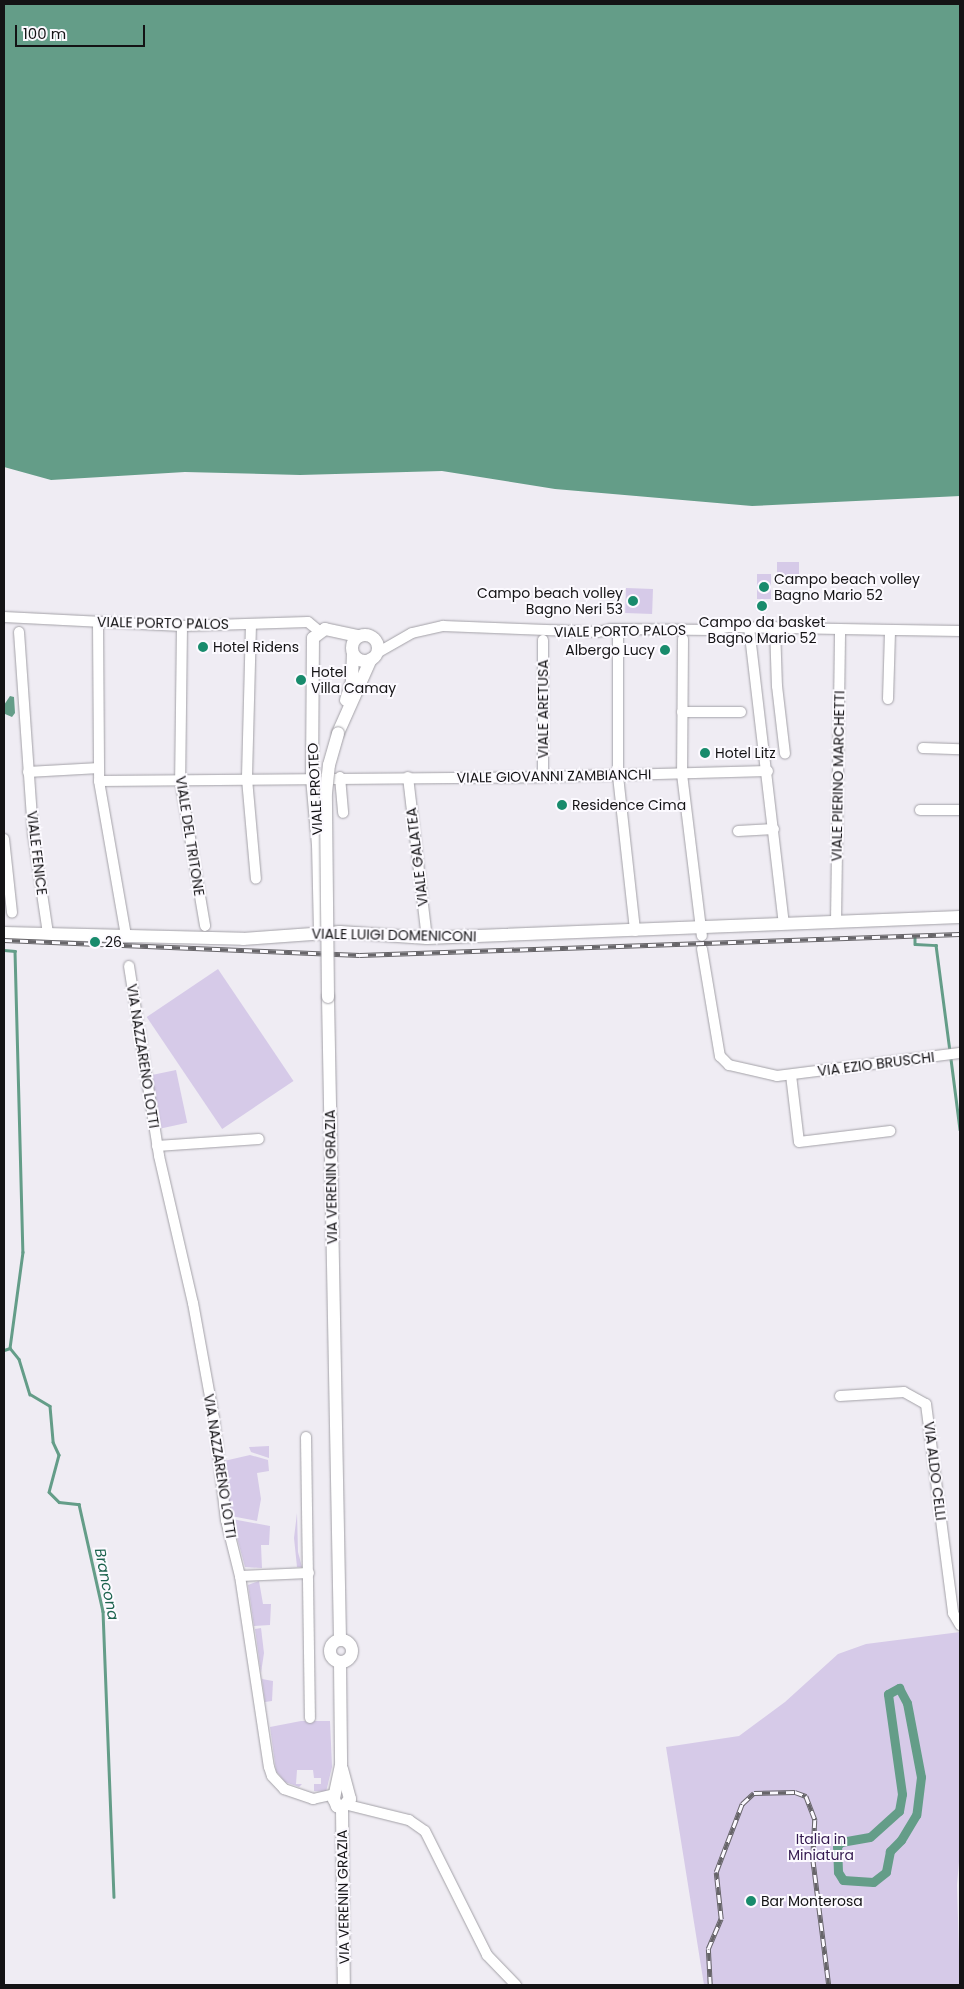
<!DOCTYPE html>
<html>
<head>
<meta charset="utf-8">
<style>
  body { margin:0 }
  #map { position:relative; width:964px; height:1989px; overflow:hidden; background:#efecf3; font-family:Poppins,sans-serif }
  div>[style] { position:absolute }
  .green>* { inset:0; background:#d6cae8; transform-origin:0 0 }
  .round { border-radius:50% }
  .water>* { inset:0; background:#649d88 }
  .stream>* { height:2.5px; margin:-1.25px; padding:0 1.25px; transform-origin:1.25px; border-radius:1.25px; background:#649d88 }
  .canal>* { height:9px; margin:-4.5px; padding:0 4.5px; transform-origin:4.5px; border-radius:4.5px; background:#649d88 }
  .roads { filter:drop-shadow(0 0 1px #a3a1a7) drop-shadow(0 0 1px #a3a1a7) }
  .minor>* { height:10px; margin:-5px; padding:0 5px; transform-origin:5px; border-radius:5px; background:#fff }
  .tertiary>* { height:12px; margin:-6px; padding:0 6px; transform-origin:6px; border-radius:6px; background:#fff }
  .tertiary>.ring { margin:-6px; padding:0; box-sizing:content-box; background:none; border:12px solid #fff; border-radius:50% }
  .rail>* { height:4.5px; margin-top:-2.25px; transform-origin:0; background:repeating-linear-gradient(90deg,#fcfaff 0 8px,#676569 0 16px); box-sizing:border-box; border-block:1px solid #676569 }
  .bridges { filter:drop-shadow(0 0 1px #a3a1a7) drop-shadow(0 0 1px #a3a1a7) }
  .tertiary-bridge>* { height:12px; margin:-6px; padding:0 6px; transform-origin:6px; border-radius:6px; background:#fff }
  .dots>* { width:14px; height:14px; translate:-50% -50%; box-sizing:border-box; border:2px solid #fcfaff; border-radius:50% }
  span { translate:-50% -50%; white-space:nowrap; text-align:center; line-height:1.15; -webkit-text-stroke:4px #fcfaff; paint-order:stroke }
  .poi-label { font-size:14px; color:#141315 }
  .left { translate:0 -50%; text-align:left }
  .right { translate:-100% -50%; text-align:right }
  .street-label { font-size:14px; color:#141315 }
  .park-label { font-size:14px; color:#341950 }
  .water-label { font-size:15px; color:#1c634e; font-style:italic }
  .frame { position:absolute; inset:0; border:5px solid #141315; pointer-events:none }
  .scale { position:absolute; left:15px; top:25px; width:130px; height:22px; box-sizing:border-box; border:2px solid #141315; border-top:0; padding-left:6px; font-size:15px; line-height:18px; white-space:nowrap; color:#141315; -webkit-text-stroke:4px #fcfaff; paint-order:stroke }
</style>
</head>
<body>
<div id="map">
  <div class="green">
    <div style="left:777px;top:562px;width:22px;height:14px"></div>
    <div style="left:757px;top:574px;width:14px;height:25px"></div>
    <div style="left:626px;top:588px;width:27px;height:25px;rotate:2deg"></div>
    <div class="round" style="left:755px;top:599px;width:14px;height:14px"></div>
    <div style="left:218px;top:969px;width:135px;height:86px;rotate:56deg"></div>
    <div style="left:176px;top:1070px;width:54px;height:27px;rotate:78deg"></div>
    <div style="clip-path:polygon(269px 1446px,269px 1458px,251px 1452px,249px 1447px)"></div>
    <div style="clip-path:polygon(250px 1455px,268px 1460px,269px 1471px,257px 1473px,261px 1499px,257px 1521px,231px 1516px,224px 1461px)"></div>
    <div style="clip-path:polygon(297px 1513px,298px 1552px,302px 1567px,297px 1567px,294px 1538px)"></div>
    <div style="clip-path:polygon(232px 1519px,270px 1526px,269px 1545px,261px 1545px,262px 1568px,245px 1567px)"></div>
    <div style="clip-path:polygon(259px 1581px,263px 1604px,271px 1604px,270px 1625px,254px 1626px,248px 1585px)"></div>
    <div style="clip-path:polygon(261px 1628px,264px 1653px,261px 1673px,255px 1629px)"></div>
    <div style="clip-path:polygon(960px 1632px,960px 1850px,957px 1885px,960px 1985px,704px 1985px,666px 1747px,739px 1736px,785px 1702px,838px 1654px,866px 1644px)"></div>
    <div style="clip-path:polygon(262px 1679px,273px 1681px,272px 1701px,265px 1702px)"></div>
    <div style="clip-path:polygon(301px 1721px,330px 1721px,332px 1767px,326px 1792px,314px 1791px,314px 1784px,321px 1784px,321px 1778px,314px 1778px,313px 1770px,297px 1770px,296px 1784px,302px 1784px,299px 1787px,285px 1782px,276px 1771px,270px 1727px)"></div>
  </div>
  <div class="water">
    <div style="clip-path:polygon(4px 4px,960px 4px,960px 496px,752px 506px,555px 489px,442px 471px,300px 475px,185px 472px,51px 480px,4px 467px)"></div>
    <div style="clip-path:polygon(10px 696px,14px 697px,15px 713px,12px 717px,5px 714px,4px 705px)"></div>
  </div>
  <div class="stream">
    <div style="left:915px;top:937px;width:7px;rotate:90deg"></div>
    <div style="left:915px;top:944px;width:21px;rotate:3deg"></div>
    <div style="left:936px;top:945px;width:107px;rotate:82.5deg"></div>
    <div style="left:4px;top:950px;width:11px;rotate:5deg"></div>
    <div style="left:15px;top:951px;width:301px;rotate:88.5deg"></div>
    <div style="left:23px;top:1252px;width:97px;rotate:97.7deg"></div>
    <div style="left:951px;top:1059px;width:71px;rotate:82.7deg"></div>
    <div style="left:10px;top:1348px;width:14px;rotate:51deg"></div>
    <div style="left:19px;top:1359px;width:37px;rotate:73deg"></div>
    <div style="left:30px;top:1394px;width:23px;rotate:31deg"></div>
    <div style="left:50px;top:1406px;width:36px;rotate:85deg"></div>
    <div style="left:53px;top:1442px;width:14px;rotate:65deg"></div>
    <div style="left:59px;top:1455px;width:38px;rotate:105deg"></div>
    <div style="left:49px;top:1492px;width:14px;rotate:45deg"></div>
    <div style="left:59px;top:1502px;width:20px;rotate:6deg"></div>
    <div style="left:79px;top:1504px;width:110px;rotate:77.4deg"></div>
    <div style="left:103px;top:1611px;width:286px;rotate:87.8deg"></div>
    <div style="left:4px;top:1350px;width:6px;rotate:-18deg"></div>
  </div>
  <div class="canal">
    <div style="left:899px;top:1688px;width:17px;rotate:62deg"></div>
    <div style="left:907px;top:1703px;width:75px;rotate:79.3deg"></div>
    <div style="left:921px;top:1777px;width:38px;rotate:97deg"></div>
    <div style="left:916px;top:1815px;width:29px;rotate:121deg"></div>
    <div style="left:901px;top:1840px;width:16px;rotate:135deg"></div>
    <div style="left:890px;top:1851px;width:21px;rotate:101deg"></div>
    <div style="left:886px;top:1872px;width:16px;rotate:142deg"></div>
    <div style="left:873px;top:1882px;width:30px;rotate:-176deg"></div>
    <div style="left:843px;top:1880px;width:9px;rotate:-122deg"></div>
    <div style="left:838px;top:1872px;width:26px;rotate:-92deg"></div>
    <div style="left:837px;top:1846px;width:6px;rotate:-45deg"></div>
    <div style="left:841px;top:1842px;width:29px;rotate:-10deg"></div>
    <div style="left:870px;top:1837px;width:39px;rotate:-42deg"></div>
    <div style="left:899px;top:1811px;width:17px;rotate:-80deg"></div>
    <div style="left:902px;top:1794px;width:101px;rotate:-98deg"></div>
    <div style="left:888px;top:1694px;width:13px;rotate:-29deg"></div>
  </div>
  <div class="roads">
    <div class="minor">
      <div style="left:4px;top:617px;width:178px;rotate:2.9deg"></div>
      <div style="left:182px;top:626px;width:126px;rotate:-1.8deg"></div>
      <div style="left:308px;top:622px;width:14px;rotate:39deg"></div>
      <div style="left:98px;top:622px;width:159px;rotate:89.6deg"></div>
      <div style="left:99px;top:781px;width:156px;rotate:80.1deg"></div>
      <div style="left:251px;top:624px;width:155px;rotate:91.5deg"></div>
      <div style="left:247px;top:779px;width:100px;rotate:84.9deg"></div>
      <div style="left:182px;top:626px;width:153px;rotate:90.7deg"></div>
      <div style="left:180px;top:779px;width:149px;rotate:80.3deg"></div>
      <div style="left:749px;top:627px;width:299px;rotate:83.3deg"></div>
      <div style="left:775px;top:627px;width:59px;rotate:88.1deg"></div>
      <div style="left:777px;top:686px;width:68px;rotate:83.3deg"></div>
      <div style="left:618px;top:629px;width:147px;rotate:90deg"></div>
      <div style="left:618px;top:776px;width:156px;rotate:83.7deg"></div>
      <div style="left:19px;top:632px;width:201px;rotate:86deg"></div>
      <div style="left:33px;top:833px;width:101px;rotate:81.5deg"></div>
      <div style="left:683px;top:639px;width:135px;rotate:90.4deg"></div>
      <div style="left:682px;top:774px;width:163px;rotate:83deg"></div>
      <div style="left:377px;top:653px;width:40px;rotate:-29.7deg"></div>
      <div style="left:412px;top:633px;width:32px;rotate:-13deg"></div>
      <div style="left:443px;top:626px;width:155px;rotate:2.2deg"></div>
      <div style="left:598px;top:632px;width:13px;rotate:-13deg"></div>
      <div style="left:611px;top:629px;width:102px;rotate:0.6deg"></div>
      <div style="left:713px;top:630px;width:16px;rotate:-11deg"></div>
      <div style="left:729px;top:627px;width:231px;rotate:1deg"></div>
      <div style="left:888px;top:699px;width:69px;rotate:-88.3deg"></div>
      <div style="left:682px;top:712px;width:59px"></div>
      <div style="left:923px;top:748px;width:37px;rotate:2deg"></div>
      <div style="left:28px;top:772px;width:71px;rotate:-3.2deg"></div>
      <div style="left:340px;top:777px;width:36px;rotate:85deg"></div>
      <div style="left:408px;top:777px;width:162px;rotate:83.3deg"></div>
      <div style="left:543px;top:777px;width:137px;rotate:-90deg"></div>
      <div style="left:99px;top:781px;width:444px;rotate:-0.5deg"></div>
      <div style="left:543px;top:777px;width:225px;rotate:-1.5deg"></div>
      <div style="left:920px;top:810px;width:40px"></div>
      <div style="left:738px;top:831px;width:36px;rotate:-3deg"></div>
      <div style="left:4px;top:839px;width:74px;rotate:83.8deg"></div>
      <div style="left:836px;top:922px;width:291px;rotate:-89.2deg"></div>
      <div style="left:702px;top:949px;width:109px;rotate:80.5deg"></div>
      <div style="left:720px;top:1056px;width:13px;rotate:45deg"></div>
      <div style="left:729px;top:1065px;width:49px;rotate:12.9deg"></div>
      <div style="left:777px;top:1076px;width:184px;rotate:-7.2deg"></div>
      <div style="left:129px;top:966px;width:192px;rotate:81deg"></div>
      <div style="left:159px;top:1156px;width:151px;rotate:77deg"></div>
      <div style="left:193px;top:1303px;width:117px;rotate:79.7deg"></div>
      <div style="left:214px;top:1418px;width:103px;rotate:83.3deg"></div>
      <div style="left:226px;top:1520px;width:58px;rotate:76deg"></div>
      <div style="left:240px;top:1576px;width:193px;rotate:81.4deg"></div>
      <div style="left:269px;top:1767px;width:9px;rotate:72deg"></div>
      <div style="left:272px;top:1776px;width:18px;rotate:47deg"></div>
      <div style="left:284px;top:1789px;width:31px;rotate:19deg"></div>
      <div style="left:313px;top:1799px;width:22px;rotate:-13deg"></div>
      <div style="left:791px;top:1075px;width:67px;rotate:83.2deg"></div>
      <div style="left:799px;top:1142px;width:92px;rotate:-6.9deg"></div>
      <div style="left:157px;top:1146px;width:102px;rotate:-3.9deg"></div>
      <div style="left:840px;top:1396px;width:64px;rotate:-3.6deg"></div>
      <div style="left:904px;top:1392px;width:25px;rotate:29deg"></div>
      <div style="left:926px;top:1404px;width:211px;rotate:82.6deg"></div>
      <div style="left:953px;top:1613px;width:14px;rotate:60deg"></div>
      <div style="left:306px;top:1437px;width:281px;rotate:89.2deg"></div>
      <div style="left:240px;top:1576px;width:69px;rotate:-2.5deg"></div>
      <div style="left:348px;top:1805px;width:63px;rotate:13.8deg"></div>
      <div style="left:409px;top:1820px;width:19px;rotate:35deg"></div>
      <div style="left:425px;top:1831px;width:139px;rotate:63.4deg"></div>
      <div style="left:487px;top:1955px;width:42px;rotate:46deg"></div>
    </div>
    <div class="tertiary">
      <div class="ring" style="left:352px;top:635px;width:14px;height:14px"></div>
      <div style="left:346px;top:700px;width:20px;rotate:-72deg"></div>
      <div style="left:352px;top:681px;width:27px;rotate:-88deg"></div>
      <div style="left:338px;top:733px;width:81px;rotate:-66deg"></div>
      <div style="left:320px;top:932px;width:87px;rotate:-91.3deg"></div>
      <div style="left:318px;top:845px;width:67px;rotate:-95.1deg"></div>
      <div style="left:312px;top:778px;width:140px;rotate:-89.6deg"></div>
      <div style="left:313px;top:638px;width:15px;rotate:-37deg"></div>
      <div style="left:325px;top:629px;width:35px;rotate:12deg"></div>
      <div style="left:4px;top:933px;width:239px;rotate:1.4deg"></div>
      <div style="left:243px;top:939px;width:97px;rotate:-4.1deg"></div>
      <div style="left:340px;top:932px;width:87px;rotate:3.9deg"></div>
      <div style="left:427px;top:938px;width:533px;rotate:-2.26deg"></div>
      <div style="left:328px;top:997px;width:642px;rotate:88.93deg"></div>
      <div class="ring" style="left:330px;top:1640px;width:10px;height:10px"></div>
      <div style="left:340px;top:1662px;width:103px;rotate:89.4deg"></div>
      <div style="left:341px;top:1765px;width:35px;rotate:102deg"></div>
      <div style="left:334px;top:1799px;width:8px;rotate:67deg"></div>
      <div style="left:337px;top:1806px;width:5px;rotate:22deg"></div>
      <div style="left:342px;top:1769px;width:31px;rotate:75deg"></div>
      <div style="left:350px;top:1799px;width:12px;rotate:132deg"></div>
      <div style="left:342px;top:1808px;width:177px;rotate:89.4deg"></div>
    </div>
  </div>
  <div class="rail">
    <div style="left:4px;top:940px;width:356px;rotate:2.4deg"></div>
    <div style="left:360px;top:955px;width:600px;rotate:-2deg"></div>
    <div style="left:710px;top:1985px;width:36px;rotate:-93deg"></div>
    <div style="left:708px;top:1949px;width:33px;rotate:-67deg"></div>
    <div style="left:721px;top:1919px;width:47px;rotate:-96.1deg"></div>
    <div style="left:716px;top:1872px;width:73px;rotate:-69.1deg"></div>
    <div style="left:742px;top:1804px;width:16px;rotate:-43deg"></div>
    <div style="left:754px;top:1793px;width:41px;rotate:-1.4deg"></div>
    <div style="left:795px;top:1792px;width:12px;rotate:20deg"></div>
    <div style="left:806px;top:1796px;width:26px;rotate:69deg"></div>
    <div style="left:815px;top:1820px;width:39px;rotate:93deg"></div>
    <div style="left:813px;top:1859px;width:127px;rotate:82.8deg"></div>
  </div>
  <div class="bridges">
    <div class="tertiary-bridge">
      <div style="left:328px;top:997px;width:204px;rotate:-90.6deg"></div>
      <div style="left:326px;top:793px;width:28px;rotate:-84deg"></div>
      <div style="left:329px;top:765px;width:33px;rotate:-74deg"></div>
    </div>
  </div>
  <div class="dots">
    <div style="left:764px;top:587px;background:#188b6c"></div>
    <div style="left:633px;top:601px;background:#188b6c"></div>
    <div style="left:762px;top:606px;background:#188b6c"></div>
    <div style="left:203px;top:647px;background:#188b6c"></div>
    <div style="left:665px;top:650px;background:#188b6c"></div>
    <div style="left:301px;top:680px;background:#188b6c"></div>
    <div style="left:705px;top:753px;background:#188b6c"></div>
    <div style="left:562px;top:805px;background:#188b6c"></div>
    <div style="left:95px;top:942px;background:#188b6c"></div>
    <div style="left:751px;top:1901px;background:#188b6c"></div>
  </div>
  <div class="poi-label">
    <span class="left" style="left:774px;top:587px">Campo beach volley<br>Bagno Mario 52</span>
    <span class="right" style="left:623px;top:601px">Campo beach volley<br>Bagno Neri 53</span>
    <span style="left:762px;top:630px">Campo da basket<br>Bagno Mario 52</span>
    <span class="left" style="left:213px;top:647px">Hotel Ridens</span>
    <span class="right" style="left:655px;top:650px">Albergo Lucy</span>
    <span class="left" style="left:311px;top:680px">Hotel<br>Villa Camay</span>
    <span class="left" style="left:715px;top:753px">Hotel Litz</span>
    <span class="left" style="left:572px;top:805px">Residence Cima</span>
    <span class="left" style="left:105px;top:942px">26</span>
    <span class="left" style="left:761px;top:1901px">Bar Monterosa</span>
  </div>
  <div class="street-label">
    <span style="left:163px;top:623px;rotate:1deg">VIALE PORTO PALOS</span>
    <span style="left:620px;top:631px;rotate:-1deg">VIALE PORTO PALOS</span>
    <span style="left:543px;top:709px;rotate:-90deg">VIALE ARETUSA</span>
    <span style="left:554px;top:776px;rotate:-1deg">VIALE GIOVANNI ZAMBIANCHI</span>
    <span style="left:838px;top:776px;rotate:-89deg">VIALE PIERINO MARCHETTI</span>
    <span style="left:315px;top:789px;rotate:-93deg">VIALE PROTEO</span>
    <span style="left:190px;top:836px;rotate:81deg">VIALE DEL TRITONE</span>
    <span style="left:37px;top:853px;rotate:83deg">VIALE FENICE</span>
    <span style="left:417px;top:857px;rotate:-97deg">VIALE GALATEA</span>
    <span style="left:394px;top:935px;rotate:1deg">VIALE LUIGI DOMENICONI</span>
    <span style="left:143px;top:1056px;rotate:81deg">VIA NAZZARENO LOTTI</span>
    <span style="left:876px;top:1064px;rotate:-7deg">VIA EZIO BRUSCHI</span>
    <span style="left:331px;top:1177px;rotate:-91deg">VIA VERENIN GRAZIA</span>
    <span style="left:220px;top:1466px;rotate:81deg">VIA NAZZARENO LOTTI</span>
    <span style="left:935px;top:1471px;rotate:83deg">VIA ALDO CELLI</span>
    <span style="left:343px;top:1897px;rotate:-91deg">VIA VERENIN GRAZIA</span>
  </div>
  <div class="park-label">
    <span style="left:821px;top:1847px">Italia in<br>Miniatura</span>
  </div>
  <div class="water-label">
    <span style="left:107px;top:1584px;rotate:79deg">Brancona</span>
  </div>
  <div class="frame"></div>
  <div class="scale">100 m</div>
</div>
</body>
</html>
